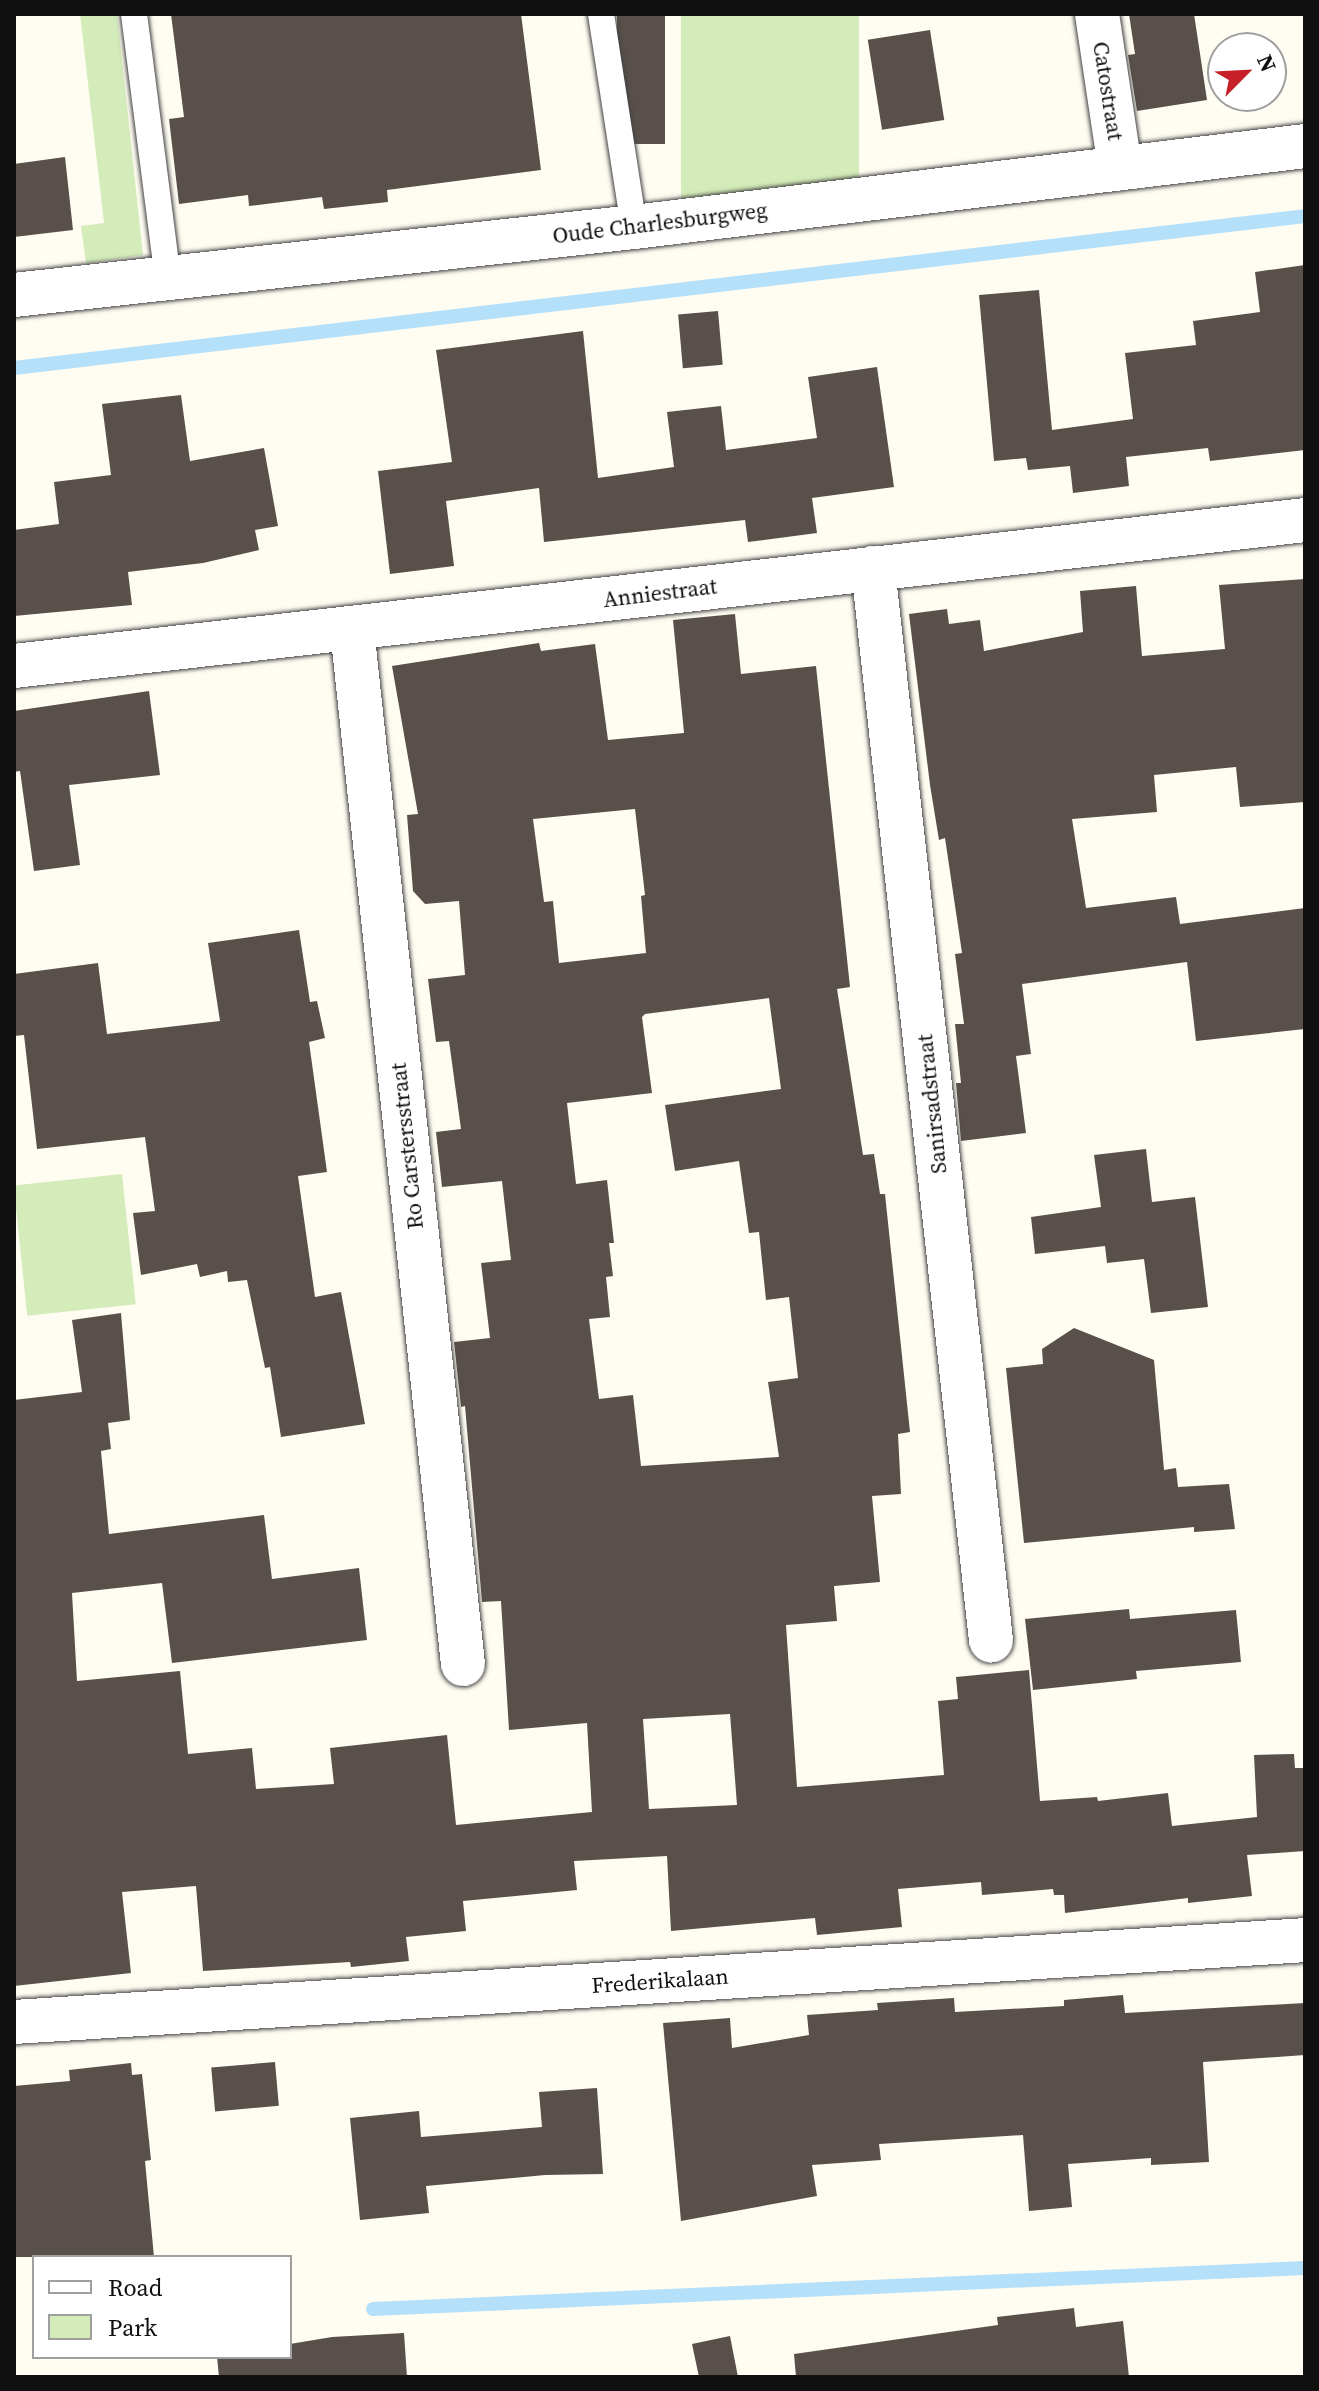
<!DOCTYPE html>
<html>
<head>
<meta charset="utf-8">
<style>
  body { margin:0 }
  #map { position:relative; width:1319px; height:2391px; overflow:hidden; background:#fffcf2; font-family:"Source Serif 4",serif }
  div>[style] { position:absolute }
  .green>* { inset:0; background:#d4ecb9; transform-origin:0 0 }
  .stream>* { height:14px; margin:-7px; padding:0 7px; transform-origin:7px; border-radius:7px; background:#b4e0f9 }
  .building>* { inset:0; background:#59504b; transform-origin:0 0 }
  .roads { filter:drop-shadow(0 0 2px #434343) drop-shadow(0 0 2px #434343) }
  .lane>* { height:26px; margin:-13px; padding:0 13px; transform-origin:13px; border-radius:13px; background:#fff }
  .street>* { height:44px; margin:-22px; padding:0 22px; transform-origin:22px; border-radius:22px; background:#fff }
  span { translate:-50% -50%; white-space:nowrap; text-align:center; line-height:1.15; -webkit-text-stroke:8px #fff; paint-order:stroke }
  .street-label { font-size:22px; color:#101010 }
  .frame { position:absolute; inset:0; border:16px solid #101010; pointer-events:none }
  .legend { position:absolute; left:32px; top:2255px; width:260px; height:104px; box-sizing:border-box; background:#fff; border:2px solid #9f9f9f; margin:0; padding:10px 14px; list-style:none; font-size:24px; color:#101010 }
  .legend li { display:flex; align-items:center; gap:16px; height:40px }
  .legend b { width:40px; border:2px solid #9f9f9f }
  .north { position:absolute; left:1207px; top:32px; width:80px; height:80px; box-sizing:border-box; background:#fff; border:2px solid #9f9f9f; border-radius:50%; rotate:66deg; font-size:22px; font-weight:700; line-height:32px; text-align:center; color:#101010 }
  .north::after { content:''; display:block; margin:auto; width:28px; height:36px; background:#c72029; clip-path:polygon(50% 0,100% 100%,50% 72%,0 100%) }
</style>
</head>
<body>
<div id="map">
  <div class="green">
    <div style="clip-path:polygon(80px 14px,117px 14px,143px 255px,86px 263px,81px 226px,104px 223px)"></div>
    <div style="left:681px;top:14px;width:178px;height:189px"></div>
    <div style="left:122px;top:1174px;width:131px;height:109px;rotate:84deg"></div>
  </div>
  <div class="stream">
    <div style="left:14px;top:368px;width:1300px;rotate:-6.71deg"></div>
    <div style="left:373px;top:2309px;width:933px;rotate:-2.52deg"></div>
  </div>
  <div class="building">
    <div style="clip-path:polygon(171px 14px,521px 14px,541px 170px,387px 190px,388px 202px,324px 209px,322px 197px,249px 206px,248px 195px,179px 204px,169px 119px,184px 117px)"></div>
    <div style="left:617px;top:14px;width:48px;height:130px"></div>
    <div style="clip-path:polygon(1129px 14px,1194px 14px,1207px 100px,1137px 111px,1128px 55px,1135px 54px)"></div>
    <div style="left:930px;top:30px;width:91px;height:63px;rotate:81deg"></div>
    <div style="clip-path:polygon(65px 157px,73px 230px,14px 237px,14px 164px)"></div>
    <div style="clip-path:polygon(1305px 265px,1305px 450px,1210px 461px,1208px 448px,1126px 457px,1129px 486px,1073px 493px,1070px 466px,1028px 470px,1026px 458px,994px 461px,979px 295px,1039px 290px,1052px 430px,1133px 419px,1125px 353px,1196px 345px,1193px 321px,1260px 312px,1255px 272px)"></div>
    <div style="left:718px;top:311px;width:54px;height:40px;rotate:85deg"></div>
    <div style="clip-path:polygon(583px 331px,598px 478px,674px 467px,667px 412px,721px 406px,726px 450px,817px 438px,808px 377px,877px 367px,894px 487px,812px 498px,817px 533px,748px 542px,745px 520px,544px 542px,539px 488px,446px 501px,454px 566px,390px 574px,378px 471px,452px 462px,436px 350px)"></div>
    <div style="clip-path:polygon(181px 395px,190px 461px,264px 448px,278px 526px,255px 530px,259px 550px,203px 563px,128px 572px,132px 605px,14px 616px,14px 530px,59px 524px,54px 482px,111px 475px,102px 404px)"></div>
    <div style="clip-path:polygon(1305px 579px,1305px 802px,1240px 807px,1236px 767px,1154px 775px,1157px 812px,1072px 819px,1086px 908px,1176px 897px,1180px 924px,1305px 908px,1305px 1029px,1196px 1041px,1187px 962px,1022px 984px,1031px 1054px,1016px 1056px,1026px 1133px,961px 1141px,956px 1083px,961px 1083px,955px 1024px,964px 1024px,955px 954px,962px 953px,945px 838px,939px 840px,930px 785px,909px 614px,947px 609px,949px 624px,980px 620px,984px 651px,1083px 632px,1080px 591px,1136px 586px,1142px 656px,1225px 649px,1219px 585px)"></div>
    <div style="clip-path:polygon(evenodd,735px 614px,741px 674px,816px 666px,850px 987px,837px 989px,863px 1155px,874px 1154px,880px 1194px,885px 1194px,910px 1432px,898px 1434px,901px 1494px,872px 1496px,880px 1582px,834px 1586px,837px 1621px,786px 1625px,797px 1787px,944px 1775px,938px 1701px,958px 1699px,956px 1677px,1029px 1670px,1040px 1801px,1097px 1797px,1098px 1801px,1168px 1793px,1172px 1826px,1257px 1817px,1254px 1755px,1294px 1754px,1295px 1768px,1305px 1768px,1305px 1851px,1247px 1855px,1252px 1896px,1188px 1903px,1188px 1898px,1065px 1913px,1064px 1895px,1054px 1895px,1053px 1889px,982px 1895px,981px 1882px,898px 1889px,902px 1927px,817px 1935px,815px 1918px,671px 1931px,667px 1856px,574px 1861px,577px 1890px,463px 1901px,466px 1931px,406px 1937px,409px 1961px,351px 1967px,350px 1962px,203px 1971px,196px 1886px,122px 1892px,131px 1973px,14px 1986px,14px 1400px,82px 1392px,72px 1320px,121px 1313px,130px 1420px,108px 1423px,111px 1449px,101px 1451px,109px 1534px,264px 1515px,272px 1579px,359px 1568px,367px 1640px,172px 1663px,162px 1583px,72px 1593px,77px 1681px,180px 1671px,188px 1754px,252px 1748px,256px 1789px,334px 1784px,330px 1748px,447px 1735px,456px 1825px,592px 1812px,587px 1723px,509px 1730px,501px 1601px,482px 1602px,465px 1406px,461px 1407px,454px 1342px,490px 1338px,481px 1263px,511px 1260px,502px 1181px,442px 1187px,436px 1132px,461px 1129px,449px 1041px,436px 1042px,428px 979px,465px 975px,459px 901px,425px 904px,413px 891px,407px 815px,418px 814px,392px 666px,539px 643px,541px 651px,595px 644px,608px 740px,684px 733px,673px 620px,735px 614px,635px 809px,645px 895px,641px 896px,646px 953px,559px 963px,553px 901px,544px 902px,533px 819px,635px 809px,735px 614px,769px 998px,781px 1089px,665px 1105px,675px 1171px,739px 1161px,749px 1233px,759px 1232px,766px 1300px,789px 1297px,798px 1378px,768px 1382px,779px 1457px,641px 1466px,633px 1395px,599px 1399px,589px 1319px,610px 1317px,606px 1277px,613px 1276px,609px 1243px,614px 1243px,607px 1180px,576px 1184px,567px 1103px,652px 1093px,642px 1017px,645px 1014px,769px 998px,735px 614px,730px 1714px,737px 1805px,649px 1809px,643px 1719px,730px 1714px)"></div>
    <div style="clip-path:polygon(149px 691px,160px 775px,69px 785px,80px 865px,34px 871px,20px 771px,14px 772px,14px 711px)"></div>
    <div style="clip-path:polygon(299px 930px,310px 1002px,317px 1001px,325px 1038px,309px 1042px,327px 1172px,298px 1176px,315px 1297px,341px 1292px,365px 1424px,281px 1437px,270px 1367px,265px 1368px,247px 1280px,228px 1282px,227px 1271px,200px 1277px,197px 1264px,141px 1275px,133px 1213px,155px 1211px,145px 1137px,37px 1149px,24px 1035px,14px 1036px,14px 974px,98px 963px,107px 1034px,220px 1021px,208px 943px)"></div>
    <div style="clip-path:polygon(1146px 1149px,1152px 1202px,1195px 1197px,1208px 1307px,1151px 1313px,1144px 1259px,1107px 1263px,1105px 1246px,1035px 1254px,1031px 1217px,1101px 1207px,1094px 1155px)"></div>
    <div style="clip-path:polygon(1074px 1328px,1154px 1360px,1164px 1470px,1176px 1468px,1178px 1487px,1229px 1484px,1235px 1529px,1194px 1532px,1194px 1527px,1024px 1543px,1006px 1368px,1043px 1364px,1042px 1349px)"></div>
    <div style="clip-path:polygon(1129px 1609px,1130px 1619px,1236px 1610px,1241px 1662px,1136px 1671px,1137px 1679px,1033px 1690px,1025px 1619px)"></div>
    <div style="clip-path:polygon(1123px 1995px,1125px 2013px,1305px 2003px,1305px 2055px,1203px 2062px,1209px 2162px,1151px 2165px,1151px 2158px,1068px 2164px,1072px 2207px,1029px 2211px,1023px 2135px,879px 2144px,881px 2160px,812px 2165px,817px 2196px,681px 2221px,663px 2023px,730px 2018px,732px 2048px,809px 2035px,807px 2015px,878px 2010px,877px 2003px,954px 1998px,955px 2012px,1064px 2006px,1064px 2000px)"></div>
    <div style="left:275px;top:2062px;width:44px;height:64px;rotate:85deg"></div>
    <div style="clip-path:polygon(131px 2063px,132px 2075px,142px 2074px,151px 2160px,145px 2161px,154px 2257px,14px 2257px,14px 2086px,70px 2081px,69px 2070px)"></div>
    <div style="clip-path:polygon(597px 2088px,603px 2174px,545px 2175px,426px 2186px,429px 2213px,360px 2220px,350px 2118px,419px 2111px,421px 2137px,542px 2127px,539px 2092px)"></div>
    <div style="clip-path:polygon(1074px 2308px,1076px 2327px,1123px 2321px,1129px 2377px,796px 2377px,794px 2354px,998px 2325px,997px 2317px)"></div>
    <div style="clip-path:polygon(404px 2333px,407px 2377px,219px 2377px,217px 2357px,290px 2357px,290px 2344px,332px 2337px)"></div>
    <div style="clip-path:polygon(730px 2336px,738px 2377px,699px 2377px,692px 2344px)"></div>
  </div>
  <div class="roads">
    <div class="lane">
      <div style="left:134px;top:14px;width:267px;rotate:82.7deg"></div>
      <div style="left:601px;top:14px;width:216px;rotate:81.2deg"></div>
    </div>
    <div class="street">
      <div style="left:1097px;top:14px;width:156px;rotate:81.5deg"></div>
      <div style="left:14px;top:295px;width:624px;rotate:-6.26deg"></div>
      <div style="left:634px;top:227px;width:676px;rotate:-6.88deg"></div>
      <div style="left:873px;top:568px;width:1079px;rotate:83.72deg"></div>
      <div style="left:352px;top:629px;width:1041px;rotate:83.88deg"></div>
      <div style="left:14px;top:666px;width:1299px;rotate:-6.45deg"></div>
      <div style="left:14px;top:2022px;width:1294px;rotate:-3.63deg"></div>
    </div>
  </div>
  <div class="street-label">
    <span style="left:1108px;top:91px;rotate:81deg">Catostraat</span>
    <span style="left:660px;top:223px;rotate:-7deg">Oude Charlesburgweg</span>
    <span style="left:660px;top:593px;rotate:-7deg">Anniestraat</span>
    <span style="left:932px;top:1104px;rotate:-96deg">Sanirsadstraat</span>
    <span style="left:407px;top:1146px;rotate:-96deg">Ro Carstersstraat</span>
    <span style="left:660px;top:1981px;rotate:-4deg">Frederikalaan</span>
  </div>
  <div class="frame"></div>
  <ul class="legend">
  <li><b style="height:10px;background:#fff"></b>Road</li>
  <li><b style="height:22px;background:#d4ecb9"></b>Park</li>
  </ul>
  <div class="north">N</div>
</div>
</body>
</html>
